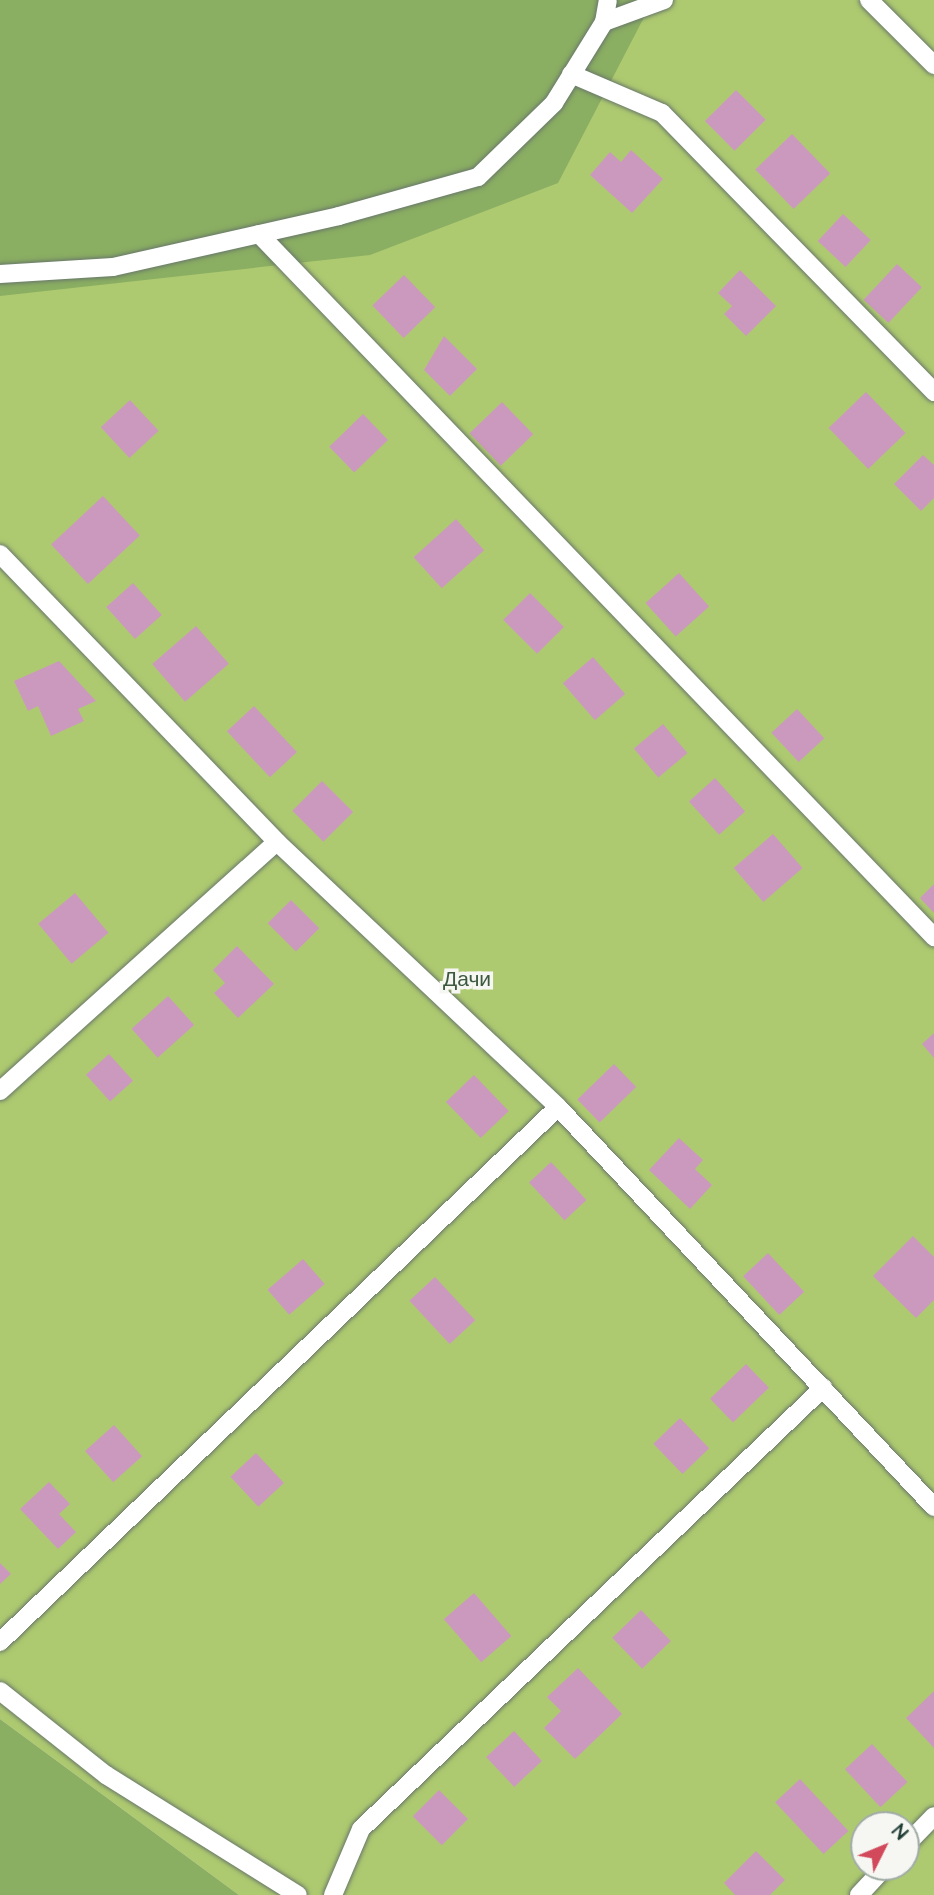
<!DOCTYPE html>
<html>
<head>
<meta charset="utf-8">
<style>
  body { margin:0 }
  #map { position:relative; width:934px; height:1895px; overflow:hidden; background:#f2e6cf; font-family:"Architects Daughter",sans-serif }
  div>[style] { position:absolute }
  .green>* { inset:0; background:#aeca70 }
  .forest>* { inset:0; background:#8aae62 }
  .building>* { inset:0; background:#cc99be; transform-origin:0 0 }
  .roads { filter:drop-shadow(0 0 2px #69786a) drop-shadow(0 0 2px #69786a) }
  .service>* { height:18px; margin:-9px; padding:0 9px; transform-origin:9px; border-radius:9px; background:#fff }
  span { translate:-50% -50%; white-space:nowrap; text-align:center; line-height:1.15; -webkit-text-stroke:7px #f6f6f2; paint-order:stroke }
  .park-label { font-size:21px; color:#3c5940 }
  .north { position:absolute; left:850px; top:1811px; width:70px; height:70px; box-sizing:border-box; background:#f6f6f2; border:2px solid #a0aca6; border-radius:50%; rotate:47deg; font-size:19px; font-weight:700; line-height:28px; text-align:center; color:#1f3d34 }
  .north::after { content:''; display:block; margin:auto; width:24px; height:32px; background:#d1495b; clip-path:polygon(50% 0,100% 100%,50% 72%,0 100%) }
</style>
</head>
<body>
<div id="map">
  <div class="green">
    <div style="clip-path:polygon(evenodd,561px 0,934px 0,934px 1895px,239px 1895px,0 1719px,0 240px,561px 0,864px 1825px,906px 1825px,906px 1867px,864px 1867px,864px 1825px)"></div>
  </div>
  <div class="forest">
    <div style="clip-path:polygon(0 0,653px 0,558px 183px,370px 255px,0 296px)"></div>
    <div style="clip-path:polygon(0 1719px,239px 1895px,0 1895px)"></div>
  </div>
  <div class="building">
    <div style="left:736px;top:90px;width:42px;height:44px;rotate:45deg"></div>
    <div style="left:792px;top:134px;width:55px;height:51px;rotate:46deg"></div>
    <div style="clip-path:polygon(631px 150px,663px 179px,632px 213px,590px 175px,610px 152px,621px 162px)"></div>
    <div style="left:843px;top:214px;width:38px;height:37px;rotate:43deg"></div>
    <div style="left:897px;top:264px;width:34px;height:49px;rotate:43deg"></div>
    <div style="clip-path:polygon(740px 270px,776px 306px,746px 336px,724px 314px,732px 306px,718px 293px)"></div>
    <div style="left:404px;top:275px;width:45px;height:44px;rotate:46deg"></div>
    <div style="clip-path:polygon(444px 336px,477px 369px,450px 396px,424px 370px)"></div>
    <div style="left:866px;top:392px;width:57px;height:52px;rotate:46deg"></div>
    <div style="left:130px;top:400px;width:42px;height:40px;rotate:47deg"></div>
    <div style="left:502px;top:402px;width:45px;height:45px;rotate:46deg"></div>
    <div style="left:363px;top:414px;width:36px;height:47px;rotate:46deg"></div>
    <div style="clip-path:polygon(923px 455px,934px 465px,934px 498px,921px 511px,894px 484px)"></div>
    <div style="left:103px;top:496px;width:54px;height:71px;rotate:47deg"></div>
    <div style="left:456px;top:519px;width:42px;height:57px;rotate:48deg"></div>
    <div style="left:679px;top:573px;width:45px;height:45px;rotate:48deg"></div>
    <div style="left:133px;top:583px;width:43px;height:36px;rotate:48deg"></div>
    <div style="left:530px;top:593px;width:48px;height:38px;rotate:45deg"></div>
    <div style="left:196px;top:626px;width:50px;height:58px;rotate:49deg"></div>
    <div style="left:593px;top:657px;width:49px;height:40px;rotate:49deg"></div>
    <div style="clip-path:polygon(59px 661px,96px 701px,78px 709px,84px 721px,51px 736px,38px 706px,28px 711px,14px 681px)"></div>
    <div style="left:254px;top:706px;width:63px;height:37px;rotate:47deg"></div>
    <div style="left:797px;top:709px;width:40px;height:35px;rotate:47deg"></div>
    <div style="left:663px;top:724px;width:38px;height:38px;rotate:50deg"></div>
    <div style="left:715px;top:778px;width:45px;height:35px;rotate:48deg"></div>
    <div style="left:322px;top:781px;width:44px;height:42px;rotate:45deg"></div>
    <div style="left:773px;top:834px;width:45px;height:52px;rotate:49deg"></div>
    <div style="clip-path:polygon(934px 884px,934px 913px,920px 898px)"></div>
    <div style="left:75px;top:893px;width:52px;height:48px;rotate:50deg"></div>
    <div style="left:291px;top:900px;width:40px;height:33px;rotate:45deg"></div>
    <div style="clip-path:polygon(237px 946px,274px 984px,238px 1018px,214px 993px,225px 983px,213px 970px)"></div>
    <div style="left:168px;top:996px;width:39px;height:49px;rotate:48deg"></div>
    <div style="clip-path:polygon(934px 1033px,934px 1058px,922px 1044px)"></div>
    <div style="left:109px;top:1054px;width:36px;height:31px;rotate:48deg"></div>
    <div style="left:614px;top:1064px;width:32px;height:51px;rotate:46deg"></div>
    <div style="left:474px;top:1075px;width:50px;height:39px;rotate:46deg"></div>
    <div style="clip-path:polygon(679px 1138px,703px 1160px,695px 1169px,712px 1185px,690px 1209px,649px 1170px)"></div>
    <div style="left:551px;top:1162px;width:52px;height:30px;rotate:47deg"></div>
    <div style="clip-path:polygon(913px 1236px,934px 1257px,934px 1300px,916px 1318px,873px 1276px)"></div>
    <div style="left:768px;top:1253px;width:53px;height:34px;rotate:47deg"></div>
    <div style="left:303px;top:1259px;width:33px;height:47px;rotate:49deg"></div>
    <div style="left:435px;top:1277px;width:59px;height:35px;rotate:47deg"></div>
    <div style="left:746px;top:1364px;width:33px;height:50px;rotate:46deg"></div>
    <div style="left:680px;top:1418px;width:42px;height:37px;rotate:46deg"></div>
    <div style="left:114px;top:1425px;width:42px;height:39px;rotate:48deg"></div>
    <div style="left:256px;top:1453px;width:41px;height:35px;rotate:47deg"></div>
    <div style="clip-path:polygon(49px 1482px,70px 1504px,59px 1514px,76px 1532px,58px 1549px,20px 1509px)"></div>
    <div style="clip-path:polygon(0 1563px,11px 1574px,0 1584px)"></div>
    <div style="left:474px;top:1593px;width:57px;height:40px;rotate:49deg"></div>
    <div style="left:641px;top:1610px;width:43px;height:40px;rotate:46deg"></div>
    <div style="clip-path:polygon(578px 1668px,622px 1714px,575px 1759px,544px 1728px,561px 1711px,547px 1697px)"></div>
    <div style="clip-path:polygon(934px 1691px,934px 1748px,906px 1718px)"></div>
    <div style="left:514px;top:1731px;width:41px;height:38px;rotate:47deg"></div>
    <div style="left:872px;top:1744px;width:52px;height:37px;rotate:47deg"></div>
    <div style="left:800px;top:1779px;width:71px;height:34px;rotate:47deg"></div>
    <div style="left:439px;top:1790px;width:41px;height:37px;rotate:45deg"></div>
    <div style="clip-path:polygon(756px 1851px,785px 1880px,770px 1895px,735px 1895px,724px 1883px)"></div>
  </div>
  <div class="roads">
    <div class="service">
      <div style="left:869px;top:0;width:92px;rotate:45deg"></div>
      <div style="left:604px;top:22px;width:64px;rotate:-20.1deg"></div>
      <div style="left:571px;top:74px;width:99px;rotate:23.2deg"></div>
      <div style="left:662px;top:113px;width:390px;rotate:45.7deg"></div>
      <div style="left:259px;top:234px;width:975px;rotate:46.16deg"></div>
      <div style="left:0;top:274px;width:113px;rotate:-3.5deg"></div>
      <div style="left:113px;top:267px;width:232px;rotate:-12.7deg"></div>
      <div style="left:339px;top:216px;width:144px;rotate:-15.7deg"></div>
      <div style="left:478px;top:177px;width:106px;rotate:-44.2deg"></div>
      <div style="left:554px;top:103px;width:95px;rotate:-58.3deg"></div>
      <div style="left:604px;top:22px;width:22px;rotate:-80deg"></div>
      <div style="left:0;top:554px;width:400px;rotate:46.1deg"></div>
      <div style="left:277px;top:842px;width:386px;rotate:43.3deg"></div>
      <div style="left:558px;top:1107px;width:549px;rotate:46.77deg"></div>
      <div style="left:0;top:1091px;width:372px;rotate:-42deg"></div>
      <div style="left:0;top:1642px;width:773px;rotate:-43.79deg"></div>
      <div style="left:0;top:1691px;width:135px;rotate:38.4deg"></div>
      <div style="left:106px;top:1775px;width:226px;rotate:32deg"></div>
      <div style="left:906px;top:1845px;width:40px;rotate:-46deg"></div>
      <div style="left:333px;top:1895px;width:72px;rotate:-67deg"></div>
      <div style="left:361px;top:1829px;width:639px;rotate:-43.67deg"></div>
      <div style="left:859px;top:1895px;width:38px;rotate:-47deg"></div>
    </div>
  </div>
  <div class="park-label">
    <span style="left:467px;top:980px">Дачи</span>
  </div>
  <div class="north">N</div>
</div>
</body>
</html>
